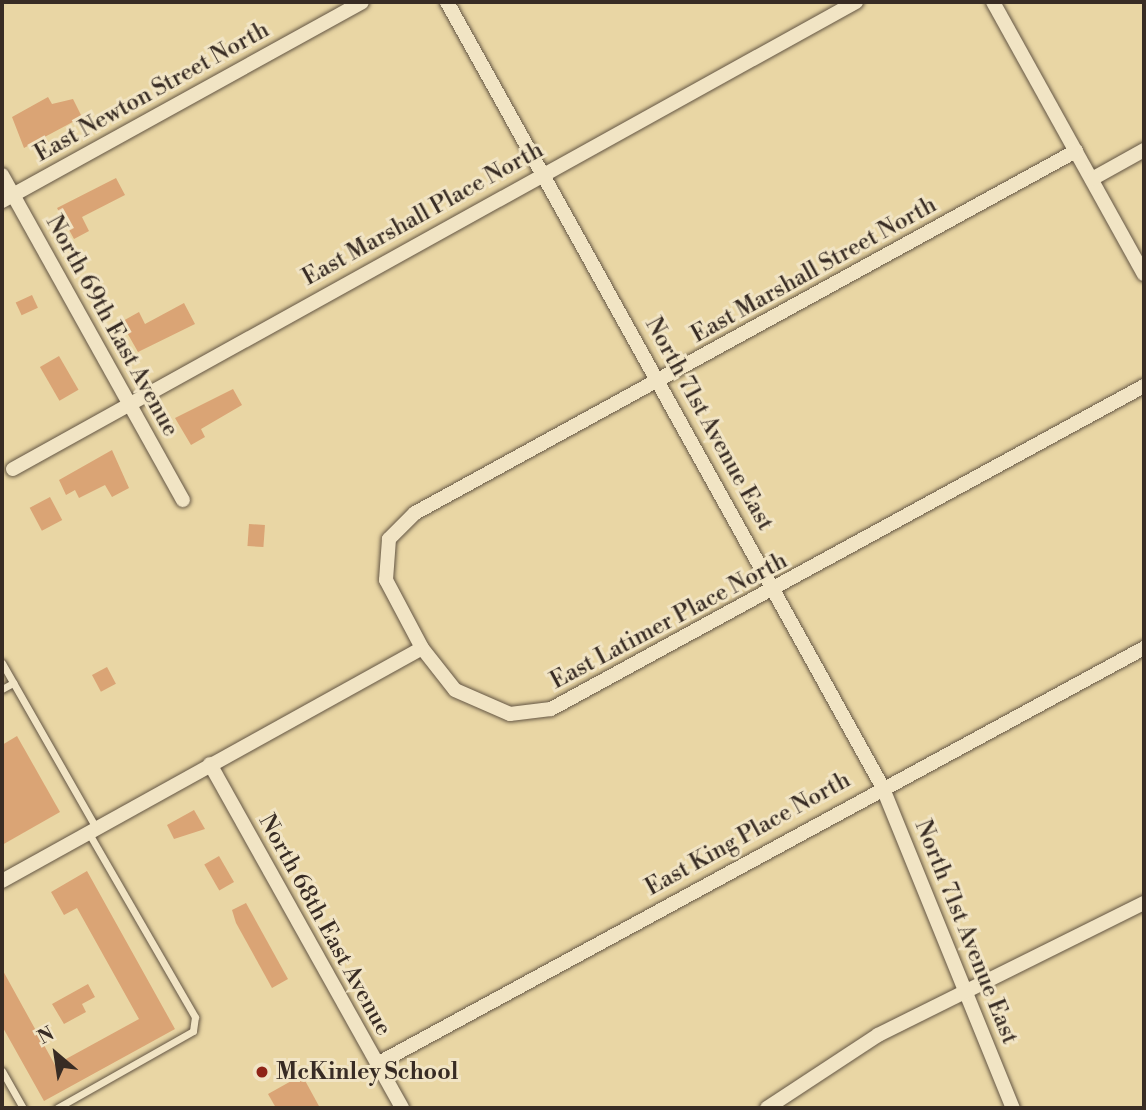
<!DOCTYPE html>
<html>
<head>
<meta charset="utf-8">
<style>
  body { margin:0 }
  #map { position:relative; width:1146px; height:1110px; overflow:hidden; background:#e9d6a4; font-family:"Libre Bodoni",serif }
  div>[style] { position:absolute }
  .building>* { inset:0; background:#daa475; transform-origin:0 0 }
  .roads { filter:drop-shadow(0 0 2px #645644) drop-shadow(0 0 2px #645644) }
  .service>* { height:7px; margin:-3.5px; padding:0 3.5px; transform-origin:3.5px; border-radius:3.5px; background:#f1e4c4 }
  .minor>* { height:14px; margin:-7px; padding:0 7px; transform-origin:7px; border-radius:7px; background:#f1e4c4 }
  .dots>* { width:19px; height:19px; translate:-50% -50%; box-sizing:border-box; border:4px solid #f1e4c4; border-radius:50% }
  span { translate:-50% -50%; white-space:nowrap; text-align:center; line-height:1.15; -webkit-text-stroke:6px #f1e4c4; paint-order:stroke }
  .street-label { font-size:23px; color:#382c24 }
  .poi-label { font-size:23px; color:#382c24; font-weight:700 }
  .left { translate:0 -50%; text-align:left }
  .frame { position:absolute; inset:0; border:4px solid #382c24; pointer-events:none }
  .north { position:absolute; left:21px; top:1019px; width:70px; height:70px; -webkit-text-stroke:5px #f1e4c4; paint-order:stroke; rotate:331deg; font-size:19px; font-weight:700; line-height:28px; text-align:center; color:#382c24 }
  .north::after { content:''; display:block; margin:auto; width:24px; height:32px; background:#382c24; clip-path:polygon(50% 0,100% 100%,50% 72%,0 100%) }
</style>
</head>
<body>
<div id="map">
  <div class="building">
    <div style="clip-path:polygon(48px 97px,52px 104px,73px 99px,82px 117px,24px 148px,12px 117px)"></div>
    <div style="clip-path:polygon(116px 178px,125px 195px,82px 217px,89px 231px,74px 239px,57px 208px)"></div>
    <div style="left:32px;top:295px;width:14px;height:18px;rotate:65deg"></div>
    <div style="clip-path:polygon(184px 303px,195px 324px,138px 352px,121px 322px,139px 312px,145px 324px)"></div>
    <div style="left:59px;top:356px;width:39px;height:22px;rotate:60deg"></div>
    <div style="clip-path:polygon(233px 389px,242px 405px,201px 429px,205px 437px,191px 445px,175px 418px)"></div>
    <div style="clip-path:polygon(112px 450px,129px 488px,112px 497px,105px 485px,79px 498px,75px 490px,66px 495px,59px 480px)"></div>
    <div style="left:50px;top:497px;width:26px;height:23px;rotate:62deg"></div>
    <div style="left:249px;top:524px;width:16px;height:22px;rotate:4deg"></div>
    <div style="left:107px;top:667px;width:19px;height:17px;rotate:62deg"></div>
    <div style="clip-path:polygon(17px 736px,60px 812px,2px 845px,2px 745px)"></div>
    <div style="clip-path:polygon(194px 810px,205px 829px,174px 839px,167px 825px)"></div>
    <div style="left:219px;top:856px;width:30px;height:17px;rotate:60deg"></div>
    <div style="clip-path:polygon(87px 871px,175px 1029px,44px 1101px,2px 1026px,2px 969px,55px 1065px,139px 1019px,77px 908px,64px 915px,51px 892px)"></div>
    <div style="clip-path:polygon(246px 903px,288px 979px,272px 988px,236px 923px,232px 910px)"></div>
    <div style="clip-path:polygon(88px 984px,95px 997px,82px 1004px,86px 1012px,64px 1024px,52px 1004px)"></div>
    <div style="clip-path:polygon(302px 1075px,320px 1108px,276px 1108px,268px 1094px)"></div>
  </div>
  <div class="roads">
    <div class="service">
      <div style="left:2px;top:663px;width:190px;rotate:60.3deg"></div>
      <div style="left:2px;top:689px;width:13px;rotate:-29deg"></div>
      <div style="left:2px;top:1071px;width:43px;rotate:60.4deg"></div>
      <div style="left:57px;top:1108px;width:156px;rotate:-29.5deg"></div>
      <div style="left:193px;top:1031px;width:14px;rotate:-82deg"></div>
      <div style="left:195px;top:1017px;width:214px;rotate:-120deg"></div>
    </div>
    <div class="minor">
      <div style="left:447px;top:2px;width:897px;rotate:60.98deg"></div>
      <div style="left:882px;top:786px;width:348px;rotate:67.9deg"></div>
      <div style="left:993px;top:2px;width:311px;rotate:61deg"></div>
      <div style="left:1076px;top:151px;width:754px;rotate:151.29deg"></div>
      <div style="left:415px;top:513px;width:37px;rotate:135deg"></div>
      <div style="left:389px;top:539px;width:41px;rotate:94.2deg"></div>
      <div style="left:386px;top:580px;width:77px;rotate:62.1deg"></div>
      <div style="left:422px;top:648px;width:53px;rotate:51.8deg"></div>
      <div style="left:455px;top:690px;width:60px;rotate:23.6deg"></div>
      <div style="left:510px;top:714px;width:41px;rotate:-7deg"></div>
      <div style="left:551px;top:709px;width:675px;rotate:-28.58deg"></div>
      <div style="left:2px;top:175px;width:372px;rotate:60.9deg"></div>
      <div style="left:1092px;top:179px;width:60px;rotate:-29.1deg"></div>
      <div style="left:2px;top:201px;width:411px;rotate:-28.9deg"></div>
      <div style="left:13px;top:469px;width:964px;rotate:-28.99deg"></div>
      <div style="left:210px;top:764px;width:394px;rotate:60.8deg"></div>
      <div style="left:2px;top:881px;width:480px;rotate:-29deg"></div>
      <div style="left:377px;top:1064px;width:873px;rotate:-28.47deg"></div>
      <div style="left:767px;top:1108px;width:133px;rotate:-33.3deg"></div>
      <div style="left:878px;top:1035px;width:297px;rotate:-26.4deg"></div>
    </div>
  </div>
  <div class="dots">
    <div style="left:262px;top:1072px;background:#8f2418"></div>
  </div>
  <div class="street-label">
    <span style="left:152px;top:92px;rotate:-29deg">East Newton Street North</span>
    <span style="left:423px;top:214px;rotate:-29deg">East Marshall Place North</span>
    <span style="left:814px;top:270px;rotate:-29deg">East Marshall Street North</span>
    <span style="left:112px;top:326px;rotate:61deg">North 69th East Avenue</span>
    <span style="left:709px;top:424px;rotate:61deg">North 71st Avenue East</span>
    <span style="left:669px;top:621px;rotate:-28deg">East Latimer Place North</span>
    <span style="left:748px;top:834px;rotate:-29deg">East King Place North</span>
    <span style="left:325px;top:925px;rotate:61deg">North 68th East Avenue</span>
    <span style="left:966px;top:932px;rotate:68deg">North 71st Avenue East</span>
  </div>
  <div class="poi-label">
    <span class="left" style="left:276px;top:1072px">McKinley School</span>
  </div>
  <div class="frame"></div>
  <div class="north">N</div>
</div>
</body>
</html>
